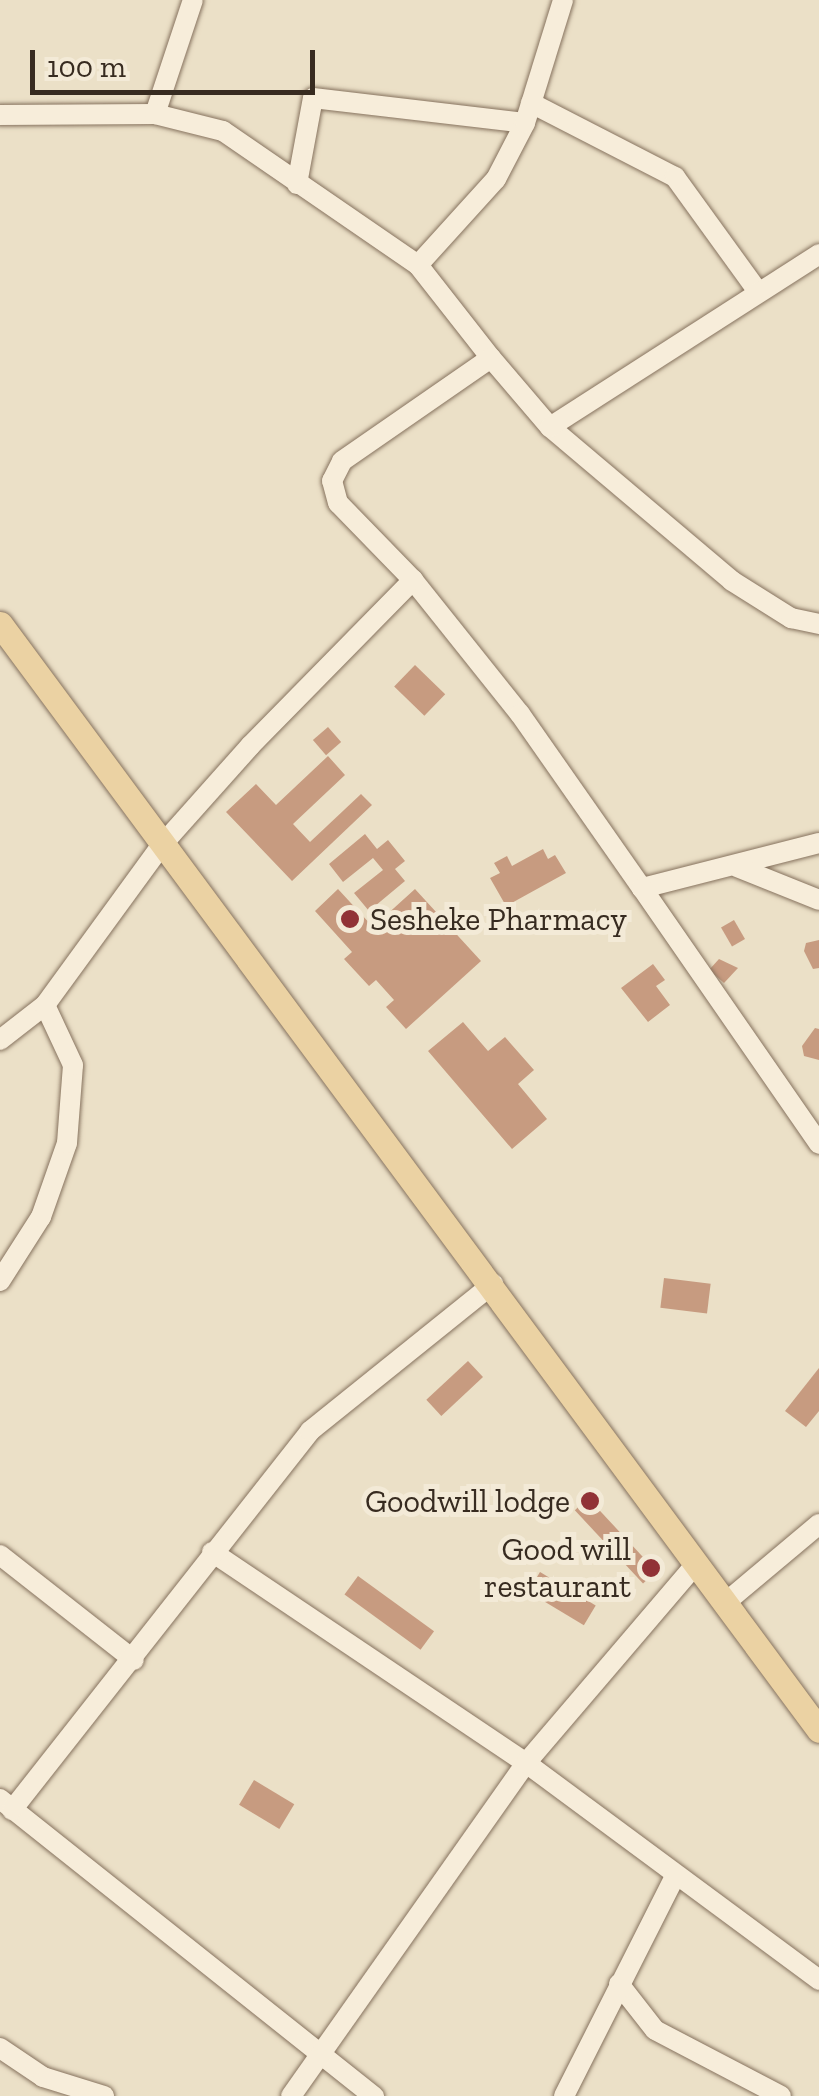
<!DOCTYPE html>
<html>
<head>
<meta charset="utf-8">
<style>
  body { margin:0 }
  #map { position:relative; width:819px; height:2096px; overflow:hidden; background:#ebe0c7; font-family:"Zilla Slab",serif }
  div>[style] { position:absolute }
  .building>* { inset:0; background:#c79b80; transform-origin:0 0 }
  .roads { filter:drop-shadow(0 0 2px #86725e) drop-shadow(0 0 2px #86725e) }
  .minor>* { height:20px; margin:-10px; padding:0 10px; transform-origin:10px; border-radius:10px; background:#f7edda }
  .major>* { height:25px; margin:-12.5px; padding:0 12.5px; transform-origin:12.5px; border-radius:12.5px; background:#ebd2a3 }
  .dots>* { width:28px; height:28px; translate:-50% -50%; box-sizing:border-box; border:5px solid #f3ead7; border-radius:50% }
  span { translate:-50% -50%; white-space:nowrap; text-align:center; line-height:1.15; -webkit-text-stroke:10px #f3ead7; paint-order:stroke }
  .poi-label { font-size:32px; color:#372b20 }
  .left { translate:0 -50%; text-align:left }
  .right { translate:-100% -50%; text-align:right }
  .scale { position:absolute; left:30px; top:50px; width:285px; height:45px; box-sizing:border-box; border:5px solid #372b20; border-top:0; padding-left:12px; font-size:30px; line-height:35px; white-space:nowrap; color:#372b20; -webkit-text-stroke:8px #f3ead7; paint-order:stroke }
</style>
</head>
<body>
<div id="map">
  <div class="building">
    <div style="left:415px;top:665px;width:42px;height:30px;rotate:44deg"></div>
    <div style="left:328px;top:727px;width:20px;height:20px;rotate:49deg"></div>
    <div style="clip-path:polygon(328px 756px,345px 775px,293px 824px,310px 842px,361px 794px,372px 805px,292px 881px,226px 812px,256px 784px,276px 805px)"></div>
    <div style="clip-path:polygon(365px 834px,377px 849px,388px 840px,405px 861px,395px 869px,405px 881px,369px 911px,354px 893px,383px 870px,373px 858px,343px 882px,329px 864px)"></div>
    <div style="clip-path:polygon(543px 849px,548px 859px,555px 855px,566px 873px,506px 906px,490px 878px,500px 873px,494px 863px,507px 856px,512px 866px)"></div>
    <div style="clip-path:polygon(338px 889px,373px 927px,415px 889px,481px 961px,406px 1029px,386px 1007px,394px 1000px,376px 980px,369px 986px,344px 959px,352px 952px,315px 911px)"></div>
    <div style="left:734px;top:920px;width:22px;height:15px;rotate:60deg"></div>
    <div style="clip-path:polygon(819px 940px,819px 968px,813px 969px,804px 951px,806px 943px)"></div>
    <div style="clip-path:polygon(719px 959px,738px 968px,724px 983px,709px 970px)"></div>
    <div style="clip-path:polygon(653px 964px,665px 980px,656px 986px,670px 1005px,648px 1022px,621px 988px)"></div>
    <div style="clip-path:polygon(463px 1022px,488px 1051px,505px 1037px,534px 1070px,518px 1084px,547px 1119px,512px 1149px,428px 1051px)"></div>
    <div style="clip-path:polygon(815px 1028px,819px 1029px,819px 1060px,804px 1056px,802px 1046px)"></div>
    <div style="left:664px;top:1278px;width:47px;height:30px;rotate:7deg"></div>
    <div style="left:468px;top:1361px;width:22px;height:57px;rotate:47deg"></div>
    <div style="clip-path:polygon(819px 1368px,819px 1411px,806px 1427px,785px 1411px)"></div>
    <div style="left:588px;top:1498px;width:100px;height:18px;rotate:47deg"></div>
    <div style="left:540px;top:1572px;width:65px;height:23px;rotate:31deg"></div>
    <div style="left:358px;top:1576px;width:94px;height:23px;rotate:36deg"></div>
    <div style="left:254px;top:1780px;width:47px;height:29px;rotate:31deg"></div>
  </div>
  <div class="roads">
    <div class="minor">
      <div style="left:531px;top:103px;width:162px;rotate:27.2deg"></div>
      <div style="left:675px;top:177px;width:138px;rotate:54.1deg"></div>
      <div style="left:155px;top:114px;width:120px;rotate:-71.6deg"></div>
      <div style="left:0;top:115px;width:155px;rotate:-0.4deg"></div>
      <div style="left:155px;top:114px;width:70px;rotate:14deg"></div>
      <div style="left:223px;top:131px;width:237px;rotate:34.5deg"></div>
      <div style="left:418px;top:265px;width:118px;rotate:51.9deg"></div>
      <div style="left:297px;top:184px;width:87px;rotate:-79.5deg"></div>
      <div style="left:313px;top:98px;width:213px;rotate:6.7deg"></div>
      <div style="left:418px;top:265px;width:116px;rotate:-47.8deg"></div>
      <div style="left:496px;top:179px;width:63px;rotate:-62.6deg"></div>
      <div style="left:525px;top:123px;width:129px;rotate:-72.8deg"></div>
      <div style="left:550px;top:427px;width:238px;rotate:40.2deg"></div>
      <div style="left:732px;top:581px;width:70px;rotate:32.1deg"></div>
      <div style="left:791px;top:618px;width:29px;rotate:12deg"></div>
      <div style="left:413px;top:580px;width:171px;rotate:51.4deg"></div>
      <div style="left:520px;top:714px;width:213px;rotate:55deg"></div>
      <div style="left:819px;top:843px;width:183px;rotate:165.7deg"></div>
      <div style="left:642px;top:888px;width:311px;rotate:55.3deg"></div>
      <div style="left:737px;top:867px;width:88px;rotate:21.9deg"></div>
      <div style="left:0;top:1040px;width:57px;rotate:-37.9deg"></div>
      <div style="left:45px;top:1005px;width:197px;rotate:-53.9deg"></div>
      <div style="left:161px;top:846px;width:134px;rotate:-48.3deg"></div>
      <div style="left:250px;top:746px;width:233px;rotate:-45.5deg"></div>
      <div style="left:413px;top:580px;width:107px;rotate:-134.2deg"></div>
      <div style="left:338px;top:503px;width:23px;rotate:-105deg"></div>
      <div style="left:332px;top:481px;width:22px;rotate:-63deg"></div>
      <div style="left:342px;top:461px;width:181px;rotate:-34.7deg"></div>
      <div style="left:491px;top:358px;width:91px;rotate:49.5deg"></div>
      <div style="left:550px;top:427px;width:320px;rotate:-32.7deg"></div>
      <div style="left:0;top:1281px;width:76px;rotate:-57.4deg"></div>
      <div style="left:41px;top:1217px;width:78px;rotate:-70.6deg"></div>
      <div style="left:67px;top:1143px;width:78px;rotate:-85.6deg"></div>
      <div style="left:73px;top:1065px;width:66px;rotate:-115deg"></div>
      <div style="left:212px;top:1552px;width:378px;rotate:33.9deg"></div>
      <div style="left:526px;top:1763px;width:365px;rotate:36.5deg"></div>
      <div style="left:0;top:1555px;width:170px;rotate:38.1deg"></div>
      <div style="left:725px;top:1603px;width:123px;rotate:-40deg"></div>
      <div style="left:0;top:1799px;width:478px;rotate:38.5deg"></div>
      <div style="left:12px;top:1810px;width:482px;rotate:-51.8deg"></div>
      <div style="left:310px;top:1431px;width:235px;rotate:-38.8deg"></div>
      <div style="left:619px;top:1984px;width:58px;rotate:52deg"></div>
      <div style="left:655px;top:2030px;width:142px;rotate:27.6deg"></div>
      <div style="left:0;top:2048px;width:52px;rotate:34deg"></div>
      <div style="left:43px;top:2077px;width:64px;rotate:17.3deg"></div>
      <div style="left:291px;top:2096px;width:408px;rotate:-54.8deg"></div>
      <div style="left:526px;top:1763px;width:260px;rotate:-49.5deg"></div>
      <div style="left:564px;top:2096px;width:246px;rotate:-63.2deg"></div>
    </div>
    <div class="major">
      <div style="left:0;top:624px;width:1376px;rotate:53.48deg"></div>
    </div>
  </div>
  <div class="dots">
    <div style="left:350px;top:919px;background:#913236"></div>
    <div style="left:590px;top:1501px;background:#913236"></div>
    <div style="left:651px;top:1568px;background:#913236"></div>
  </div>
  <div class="poi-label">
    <span class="left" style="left:370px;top:919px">Sesheke Pharmacy</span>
    <span class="right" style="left:570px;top:1501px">Goodwill lodge</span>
    <span class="right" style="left:631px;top:1568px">Good will<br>restaurant</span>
  </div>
  <div class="scale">100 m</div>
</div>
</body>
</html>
